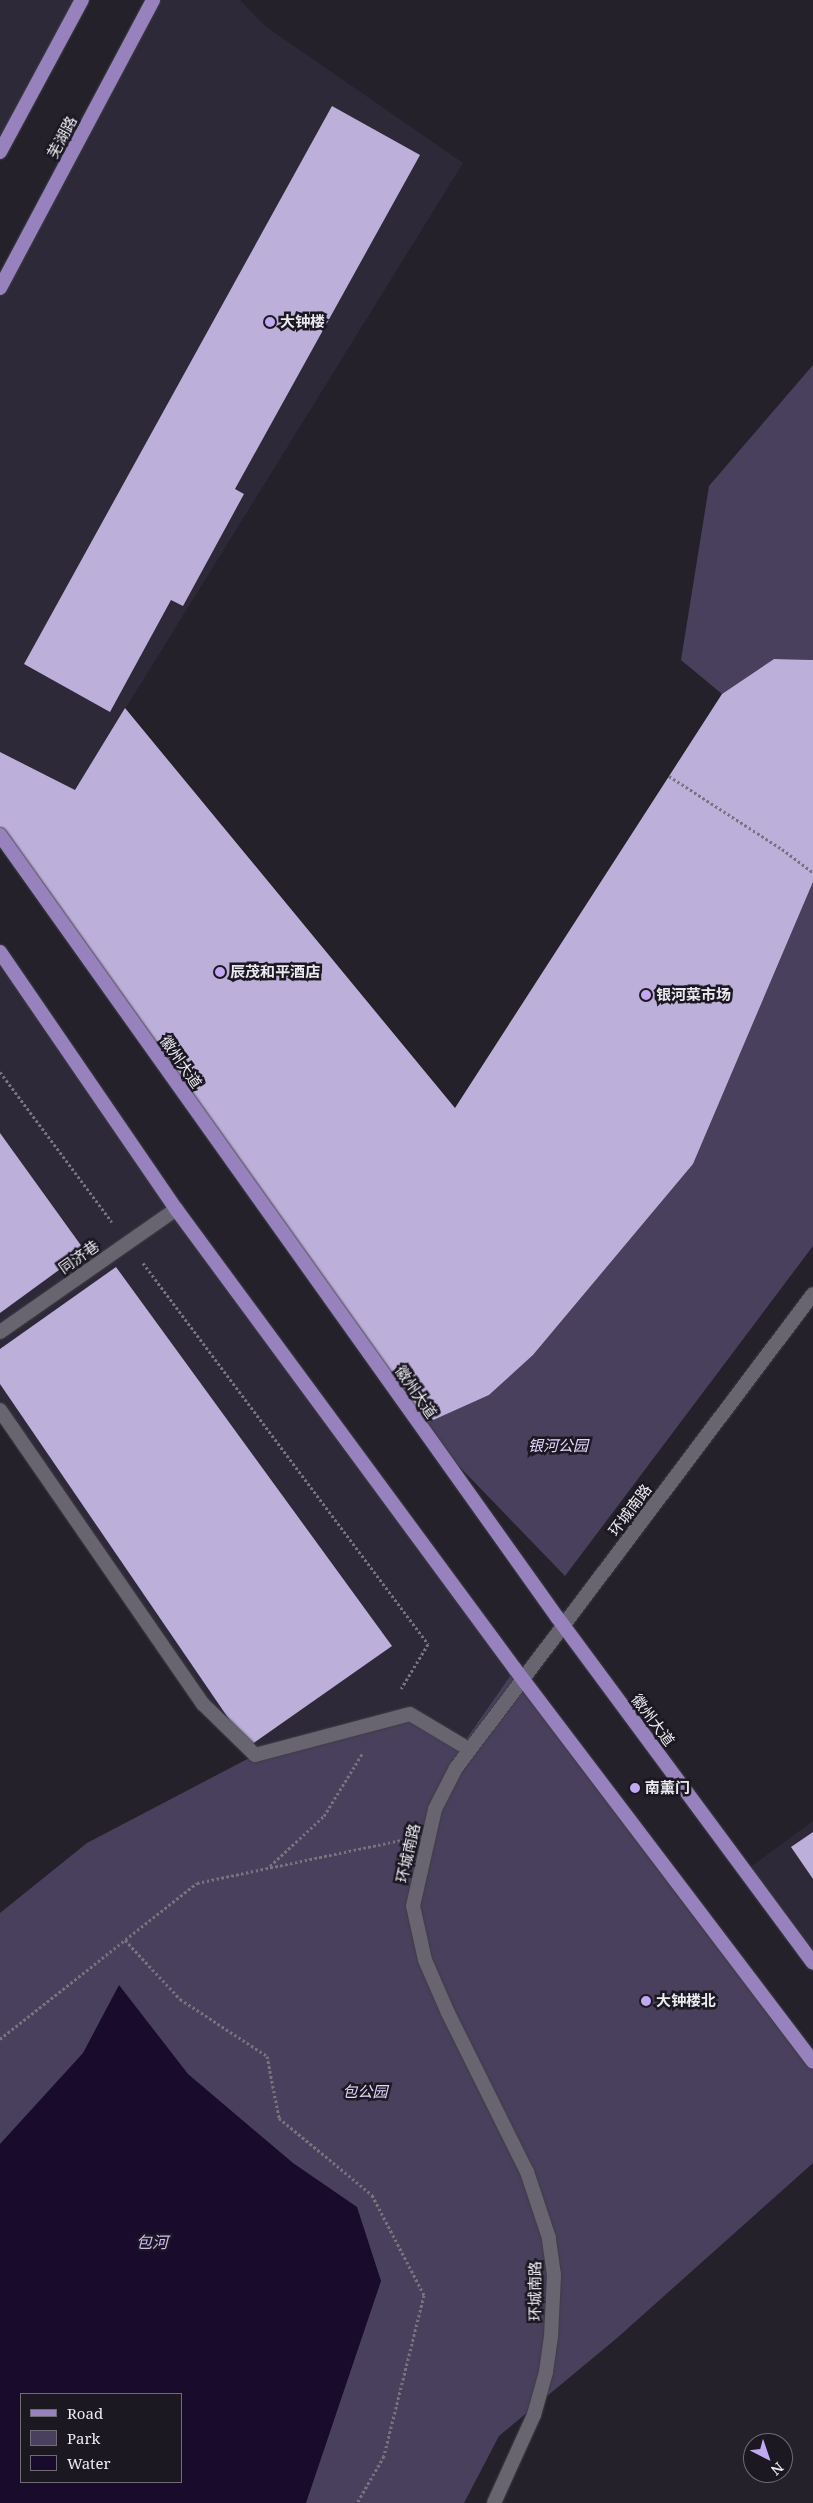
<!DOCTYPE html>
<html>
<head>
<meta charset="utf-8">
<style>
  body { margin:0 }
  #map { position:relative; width:813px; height:2503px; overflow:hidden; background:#24212b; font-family:"Noto Serif","Noto Sans SC",serif }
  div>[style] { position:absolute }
  .built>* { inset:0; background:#2e2939 }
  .green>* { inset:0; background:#49405d }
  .water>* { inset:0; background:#180b2b }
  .building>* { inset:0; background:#bcafda }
  .path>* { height:3px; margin-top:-1.5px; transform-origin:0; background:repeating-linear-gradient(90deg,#77747d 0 2.5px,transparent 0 5px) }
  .roads { filter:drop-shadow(0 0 1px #3f3c45) drop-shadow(0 0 1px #3f3c45) }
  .service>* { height:14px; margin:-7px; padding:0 7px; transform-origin:7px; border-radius:7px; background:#686571 }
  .tertiary>* { height:14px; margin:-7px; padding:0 7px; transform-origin:7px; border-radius:7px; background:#686571 }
  .primary>* { height:14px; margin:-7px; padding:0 7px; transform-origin:7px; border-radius:7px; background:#9782be }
  .dots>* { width:14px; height:14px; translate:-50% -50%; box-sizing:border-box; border:2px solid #1b1822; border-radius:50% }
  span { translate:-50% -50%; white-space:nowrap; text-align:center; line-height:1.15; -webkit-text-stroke:5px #1b1822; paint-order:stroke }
  .street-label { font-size:15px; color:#eceaf1 }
  .poi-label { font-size:15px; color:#eceaf1; font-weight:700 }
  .left { translate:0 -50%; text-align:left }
  .park-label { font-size:15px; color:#e2d6fe; font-style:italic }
  .water-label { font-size:16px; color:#ceb9fa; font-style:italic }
  .legend { position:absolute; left:20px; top:2393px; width:162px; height:90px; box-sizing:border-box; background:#1b1822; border:1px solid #6f6c75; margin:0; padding:6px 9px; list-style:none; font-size:15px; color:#eceaf1 }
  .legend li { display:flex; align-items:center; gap:10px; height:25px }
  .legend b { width:25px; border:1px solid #6f6c75 }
  .north { position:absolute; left:743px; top:2433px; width:50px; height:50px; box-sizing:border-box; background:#1b1822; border:1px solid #6f6c75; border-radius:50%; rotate:139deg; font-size:14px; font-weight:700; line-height:20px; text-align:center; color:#eceaf1 }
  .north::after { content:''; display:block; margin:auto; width:18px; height:22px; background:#c1a8f3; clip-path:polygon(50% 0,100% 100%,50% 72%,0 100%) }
</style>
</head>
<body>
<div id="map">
  <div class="built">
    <div style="clip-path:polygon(0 0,82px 0,0 152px)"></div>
    <div style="clip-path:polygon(153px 0,240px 0,265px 26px,463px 163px,75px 790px,0 752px,0 289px)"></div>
    <div style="clip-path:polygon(0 952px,176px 1209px,515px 1669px,462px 1745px,255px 1755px,203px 1704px,0 1410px)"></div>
    <div style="clip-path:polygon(813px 1821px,813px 1963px,745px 1871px)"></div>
  </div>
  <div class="green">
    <div style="clip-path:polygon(813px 365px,813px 660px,774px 659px,722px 694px,681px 660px,709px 486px)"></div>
    <div style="clip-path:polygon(813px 882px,813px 1246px,565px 1576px,420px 1426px,489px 1395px,533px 1355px,693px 1164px)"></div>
    <div style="clip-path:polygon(evenodd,515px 1669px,813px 2062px,813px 2163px,617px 2338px,499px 2436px,464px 2503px,0 2503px,0 1913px,87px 1843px,255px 1755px,410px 1714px,462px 1745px,515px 1669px,21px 2394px,181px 2394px,181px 2482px,21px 2482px,21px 2394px)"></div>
  </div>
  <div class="water">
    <div style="clip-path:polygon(evenodd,119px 1985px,188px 2074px,293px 2163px,357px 2207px,381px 2281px,306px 2503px,0 2503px,0 2144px,83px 2053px,119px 1985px,21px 2394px,181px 2394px,181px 2482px,21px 2482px,21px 2394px)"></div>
  </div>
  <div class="building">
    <div style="clip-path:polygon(332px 106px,420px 155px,235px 489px,244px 494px,183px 606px,171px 600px,110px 712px,24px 664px)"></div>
    <div style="clip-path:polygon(774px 659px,813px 660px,813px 882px,693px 1164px,533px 1355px,489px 1395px,420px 1426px,0 835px,0 752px,75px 790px,125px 708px,455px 1108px,722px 694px)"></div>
    <div style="clip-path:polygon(0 1133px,85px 1251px,0 1313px)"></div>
    <div style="clip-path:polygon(116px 1267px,392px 1646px,248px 1747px,0 1384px,0 1349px)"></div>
    <div style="clip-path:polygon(813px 1832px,813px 1879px,791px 1847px)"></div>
  </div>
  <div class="path">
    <div style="left:669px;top:776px;width:135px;rotate:32.9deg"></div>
    <div style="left:782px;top:849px;width:39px;rotate:37deg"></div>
    <div style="left:0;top:1072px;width:187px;rotate:53.3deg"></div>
    <div style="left:143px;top:1263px;width:476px;rotate:53.2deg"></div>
    <div style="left:428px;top:1644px;width:52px;rotate:121deg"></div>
    <div style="left:270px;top:1866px;width:74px;rotate:-42.8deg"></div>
    <div style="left:324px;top:1816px;width:73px;rotate:-58.5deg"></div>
    <div style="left:125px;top:1940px;width:81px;rotate:47deg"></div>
    <div style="left:180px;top:1999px;width:104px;rotate:33.2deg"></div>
    <div style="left:267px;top:2056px;width:63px;rotate:79deg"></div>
    <div style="left:279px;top:2118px;width:121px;rotate:39.6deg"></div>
    <div style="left:372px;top:2195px;width:113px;rotate:62.5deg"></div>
    <div style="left:424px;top:2295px;width:166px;rotate:104deg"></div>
    <div style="left:384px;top:2456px;width:54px;rotate:119.9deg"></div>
    <div style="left:0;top:2039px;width:251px;rotate:-38.4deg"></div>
    <div style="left:197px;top:1883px;width:208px;rotate:-11.9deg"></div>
  </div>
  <div class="roads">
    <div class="service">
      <div style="left:0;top:1332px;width:215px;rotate:-34.9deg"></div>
      <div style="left:0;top:1410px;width:357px;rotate:55.4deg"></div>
      <div style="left:203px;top:1704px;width:73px;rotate:44.4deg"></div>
      <div style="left:255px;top:1755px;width:160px;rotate:-14.8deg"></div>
      <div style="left:410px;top:1714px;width:61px;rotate:30.8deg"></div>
    </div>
    <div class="tertiary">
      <div style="left:494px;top:2503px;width:97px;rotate:-65.6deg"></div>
      <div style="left:534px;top:2415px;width:45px;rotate:-74.4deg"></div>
      <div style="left:546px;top:2372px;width:35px;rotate:-82deg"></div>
      <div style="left:551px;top:2337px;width:62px;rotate:-87.2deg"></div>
      <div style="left:554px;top:2275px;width:37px;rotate:-98deg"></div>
      <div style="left:549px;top:2238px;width:70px;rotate:-108.4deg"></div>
      <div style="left:527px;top:2172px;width:178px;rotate:-116.4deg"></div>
      <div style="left:448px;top:2013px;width:58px;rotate:-113.5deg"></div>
      <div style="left:425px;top:1960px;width:55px;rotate:-102.5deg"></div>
      <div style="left:413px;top:1906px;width:99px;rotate:-77.2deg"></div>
      <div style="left:435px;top:1809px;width:46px;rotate:-62.9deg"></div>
      <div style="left:456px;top:1768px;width:593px;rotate:-53.01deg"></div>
    </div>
    <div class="primary">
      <div style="left:0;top:152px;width:173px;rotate:-61.7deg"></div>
      <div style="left:0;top:288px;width:326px;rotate:-62deg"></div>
      <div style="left:0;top:835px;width:960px;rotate:54.54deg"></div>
      <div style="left:557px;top:1617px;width:430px;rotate:53.5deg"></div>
      <div style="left:0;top:952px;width:311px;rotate:55.6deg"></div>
      <div style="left:176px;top:1209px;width:571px;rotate:53.61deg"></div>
      <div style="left:515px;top:1669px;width:493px;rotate:52.8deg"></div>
    </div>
  </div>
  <div class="dots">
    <div style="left:270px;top:322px;background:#c1a8f3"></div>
    <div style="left:220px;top:972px;background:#c1a8f3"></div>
    <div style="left:646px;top:995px;background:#c1a8f3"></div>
    <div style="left:635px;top:1788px;background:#c1a8f3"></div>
    <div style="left:646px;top:2001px;background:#c1a8f3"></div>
  </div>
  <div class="street-label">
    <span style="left:62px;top:137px;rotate:-62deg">芜湖路</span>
    <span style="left:181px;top:1062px;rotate:55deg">徽州大道</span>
    <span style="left:79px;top:1257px;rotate:-35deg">同济巷</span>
    <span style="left:416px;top:1392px;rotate:55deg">徽州大道</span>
    <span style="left:630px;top:1510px;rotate:-53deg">环城南路</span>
    <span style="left:653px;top:1720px;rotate:53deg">徽州大道</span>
    <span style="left:408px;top:1853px;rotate:-77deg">环城南路</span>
    <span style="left:535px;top:2291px;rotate:-90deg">环城南路</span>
  </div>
  <div class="poi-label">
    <span class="left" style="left:280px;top:322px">大钟楼</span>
    <span class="left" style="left:230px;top:972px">辰茂和平酒店</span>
    <span class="left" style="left:656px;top:995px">银河菜市场</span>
    <span class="left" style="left:645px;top:1788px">南薰门</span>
    <span class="left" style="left:656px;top:2001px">大钟楼北</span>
  </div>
  <div class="park-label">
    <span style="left:558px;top:1446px">银河公园</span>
    <span style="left:365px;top:2092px">包公园</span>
  </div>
  <div class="water-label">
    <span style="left:152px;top:2242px">包河</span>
  </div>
  <ul class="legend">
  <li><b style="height:6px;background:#9782be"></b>Road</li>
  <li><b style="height:14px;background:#49405d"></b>Park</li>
  <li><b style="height:14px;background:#180b2b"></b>Water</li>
  </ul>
  <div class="north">N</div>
</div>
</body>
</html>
